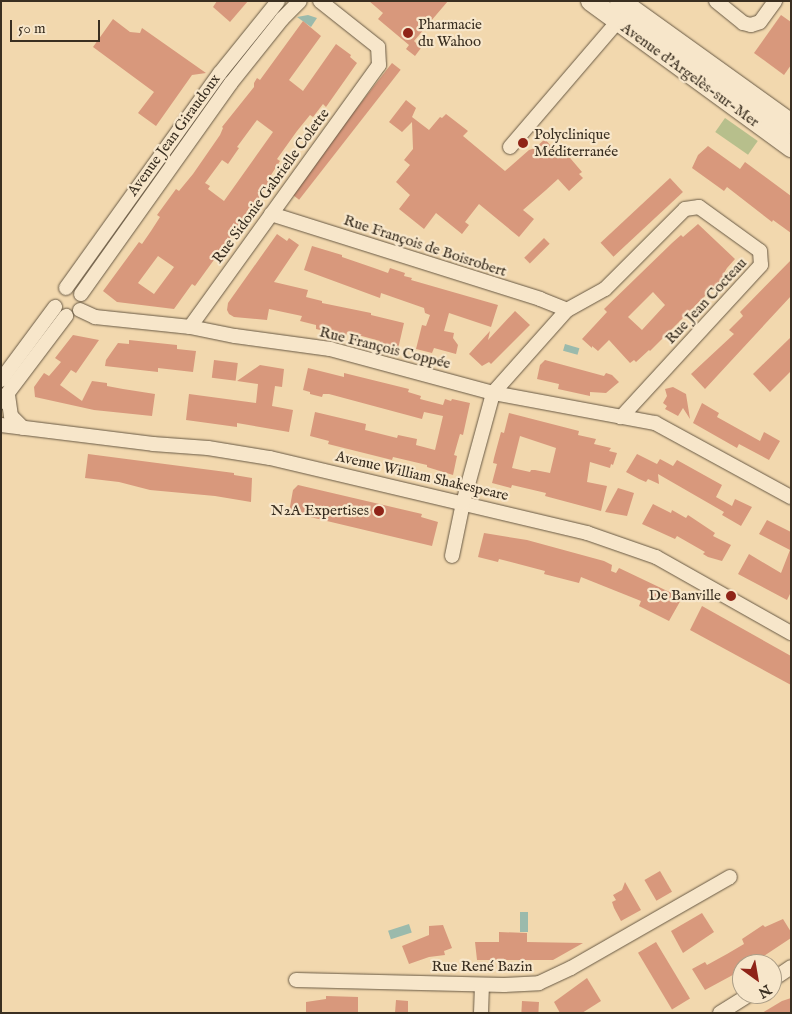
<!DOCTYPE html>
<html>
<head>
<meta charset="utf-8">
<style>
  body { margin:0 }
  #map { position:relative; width:792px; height:1014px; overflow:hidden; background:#f2d8ae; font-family:"IM FELL English",serif }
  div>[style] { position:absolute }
  .green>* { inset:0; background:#b7bf8c; transform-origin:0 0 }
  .water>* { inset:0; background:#9bbaac; transform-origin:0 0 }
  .building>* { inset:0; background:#d8987c; transform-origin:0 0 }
  .roads { filter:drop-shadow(0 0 1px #685944) drop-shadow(0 0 1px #685944) }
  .street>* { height:14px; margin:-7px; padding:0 7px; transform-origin:7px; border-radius:7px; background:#f7e6ca }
  .secondary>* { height:20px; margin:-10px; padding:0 10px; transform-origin:10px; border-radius:10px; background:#f7e6ca }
  .dots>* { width:14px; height:14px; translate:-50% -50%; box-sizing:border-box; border:2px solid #f7e6ca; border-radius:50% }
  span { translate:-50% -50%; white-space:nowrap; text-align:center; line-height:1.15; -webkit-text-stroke:4.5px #f7e6ca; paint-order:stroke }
  .poi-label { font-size:15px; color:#3a2f21 }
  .left { translate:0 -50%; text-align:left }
  .right { translate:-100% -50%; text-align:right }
  .street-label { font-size:15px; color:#3a2f21 }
  .frame { position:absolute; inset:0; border:2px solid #3a2f21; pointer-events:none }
  .north { position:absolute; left:732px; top:954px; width:50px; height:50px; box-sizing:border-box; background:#f7e6ca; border:1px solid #ab9d86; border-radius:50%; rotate:148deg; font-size:14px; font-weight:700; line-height:20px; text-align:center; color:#3a2f21 }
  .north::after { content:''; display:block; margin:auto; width:18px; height:22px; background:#8f2418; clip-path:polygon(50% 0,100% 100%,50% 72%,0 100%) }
  .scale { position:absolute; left:10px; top:20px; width:90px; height:22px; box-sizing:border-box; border:2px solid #3a2f21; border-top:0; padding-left:6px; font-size:15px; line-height:18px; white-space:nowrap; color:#3a2f21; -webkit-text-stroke:4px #f7e6ca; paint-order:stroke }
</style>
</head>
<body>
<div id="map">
  <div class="green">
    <div style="left:725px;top:118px;width:40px;height:17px;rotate:35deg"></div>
  </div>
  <div class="water">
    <div style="clip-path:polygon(308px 15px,317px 18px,311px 27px,297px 17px)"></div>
    <div style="left:565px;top:344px;width:15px;height:7px;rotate:16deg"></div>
    <div style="left:520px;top:912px;width:8px;height:20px"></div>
    <div style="left:409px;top:924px;width:9px;height:22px;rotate:72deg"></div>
  </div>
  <div class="building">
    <div style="clip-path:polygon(217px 1px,248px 1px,230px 22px,213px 7px)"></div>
    <div style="clip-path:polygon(369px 1px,448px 1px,414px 41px,421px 48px,415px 56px,406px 49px,409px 45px,378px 19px,383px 13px)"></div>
    <div style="clip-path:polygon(781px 15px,791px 22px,791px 65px,784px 75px,754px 53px)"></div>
    <div style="clip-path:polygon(113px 19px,130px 32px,140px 33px,142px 28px,206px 73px,192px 75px,156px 126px,138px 113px,154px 92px,93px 47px)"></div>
    <div style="clip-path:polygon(evenodd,303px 21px,321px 36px,289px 80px,303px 91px,336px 44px,351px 55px,350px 57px,357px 63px,326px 107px,323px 104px,313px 117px,310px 115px,297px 131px,277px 159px,280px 161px,271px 175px,274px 177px,195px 286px,192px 284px,174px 309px,117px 302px,103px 291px,139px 242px,142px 244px,151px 231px,160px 217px,157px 215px,176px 189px,179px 191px,193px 174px,220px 135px,223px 128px,222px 127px,254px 87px,254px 83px,257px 78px,260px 80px,303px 21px,257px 120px,273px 132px,224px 201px,208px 189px,210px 186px,205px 183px,222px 160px,228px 164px,239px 148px,237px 147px,257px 120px,303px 21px,158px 256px,174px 267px,154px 294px,138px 283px,158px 256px)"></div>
    <div style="left:392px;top:63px;width:11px;height:165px;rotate:38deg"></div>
    <div style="clip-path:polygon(406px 100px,416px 108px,412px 117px,429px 130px,440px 117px,442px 118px,446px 114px,468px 131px,463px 136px,505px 171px,529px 150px,535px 148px,545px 139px,555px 151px,560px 147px,565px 152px,582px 172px,579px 174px,583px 178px,569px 191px,558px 179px,546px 190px,523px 210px,534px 219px,519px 237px,479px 204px,465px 222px,469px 225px,462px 234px,436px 213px,424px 229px,399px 209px,410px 195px,396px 182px,410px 165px,404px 160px,413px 149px,412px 122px,402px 132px,389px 122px)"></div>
    <div style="clip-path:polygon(708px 146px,740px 169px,745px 162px,791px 196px,791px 233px,773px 220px,772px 222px,727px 187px,724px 191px,692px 168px,698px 155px)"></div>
    <div style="left:670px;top:178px;width:19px;height:95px;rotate:47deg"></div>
    <div style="clip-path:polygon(evenodd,698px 224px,735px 259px,727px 268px,724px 273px,726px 275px,650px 351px,649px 350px,636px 362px,634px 360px,630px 363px,609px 340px,598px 351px,592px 346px,592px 348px,582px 339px,607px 312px,604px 309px,672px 243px,681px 235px,683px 237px,698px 224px,653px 292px,665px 305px,642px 330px,628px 317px,653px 292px)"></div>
    <div style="clip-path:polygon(277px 234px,287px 241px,289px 238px,299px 245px,274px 282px,308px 290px,306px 297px,322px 301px,322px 303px,371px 313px,371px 315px,404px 323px,398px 349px,379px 344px,380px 341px,347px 332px,346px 336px,316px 329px,316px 325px,300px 321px,302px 316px,269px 309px,267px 320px,234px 317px,229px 314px,227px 310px,228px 303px)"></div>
    <div style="left:544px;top:238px;width:8px;height:28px;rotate:45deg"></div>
    <div style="clip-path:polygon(312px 246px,342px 255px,342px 257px,377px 269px,388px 273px,390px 268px,405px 273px,404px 276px,412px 278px,411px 280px,498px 305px,491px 327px,449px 313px,444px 331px,454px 333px,453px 338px,458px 345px,456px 354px,434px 348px,432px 353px,416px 349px,422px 325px,426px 326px,430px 315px,425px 313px,424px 308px,381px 293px,380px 298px,304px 270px)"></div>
    <div style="clip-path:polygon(791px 260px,791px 296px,705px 389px,691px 374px,734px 334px,729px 330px,743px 316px,740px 312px)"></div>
    <div style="clip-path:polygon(515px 311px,530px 325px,491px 364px,489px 362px,482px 366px,469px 354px,490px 331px,488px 340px)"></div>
    <div style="clip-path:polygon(73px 335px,99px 340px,76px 373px,71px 370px,60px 385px,82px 401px,92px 381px,107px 383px,107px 386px,123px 389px,155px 394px,152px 416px,94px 410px,35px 397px,34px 387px,44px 373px,49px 376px,61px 362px,55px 358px)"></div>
    <div style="clip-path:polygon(791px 337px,791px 371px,770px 392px,753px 374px)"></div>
    <div style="clip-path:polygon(129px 340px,177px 345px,177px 349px,196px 351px,193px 372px,158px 368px,158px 372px,105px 366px,106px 360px,118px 343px,129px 344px)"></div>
    <div style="left:214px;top:360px;width:24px;height:18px;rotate:7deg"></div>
    <div style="clip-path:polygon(545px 360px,604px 376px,606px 373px,612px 375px,619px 382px,606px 393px,590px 392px,590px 396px,558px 389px,559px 384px,537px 379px,540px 365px)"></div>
    <div style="clip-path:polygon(260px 365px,284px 369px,282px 387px,275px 386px,272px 406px,293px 410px,289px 432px,237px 423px,237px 427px,186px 420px,189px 394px,256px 403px,258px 384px,237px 381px)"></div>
    <div style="clip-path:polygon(308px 368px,344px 377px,344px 373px,409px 389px,408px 392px,421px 396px,420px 399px,443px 405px,445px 399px,451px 401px,452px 399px,470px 403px,463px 435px,460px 434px,454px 455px,457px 456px,453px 475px,427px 467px,427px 465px,393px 457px,392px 460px,328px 444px,329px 441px,310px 436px,315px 412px,366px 424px,365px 430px,397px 438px,398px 435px,417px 439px,416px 445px,435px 450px,443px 416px,424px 412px,422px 419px,329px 394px,323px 394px,322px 397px,310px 394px,310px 392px,303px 390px)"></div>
    <div style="clip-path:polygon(673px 387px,686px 394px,690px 419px,683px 408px,678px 416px,665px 409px,667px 406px,663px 403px,667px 396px,665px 389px)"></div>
    <div style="clip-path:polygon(702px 403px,719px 413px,717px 417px,760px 441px,764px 432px,780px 441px,769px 460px,739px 444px,737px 448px,693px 423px)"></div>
    <div style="clip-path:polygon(evenodd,509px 413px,579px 431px,578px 435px,596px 439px,594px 444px,611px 448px,609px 451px,617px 453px,613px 465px,611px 464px,610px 468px,590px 462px,587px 482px,607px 486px,601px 511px,545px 496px,546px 493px,512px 485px,511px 488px,492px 483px,497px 464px,493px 463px,494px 458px,501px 432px,504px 433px,509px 413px,520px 436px,556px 448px,550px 473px,535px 470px,531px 470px,530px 472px,512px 468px,520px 436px)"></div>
    <div style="clip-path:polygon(88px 454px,234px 473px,234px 475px,252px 478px,251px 502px,215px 496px,150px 490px,119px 482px,85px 478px)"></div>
    <div style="clip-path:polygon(637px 454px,657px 464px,660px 459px,673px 466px,677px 460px,722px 485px,716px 497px,732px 506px,735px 499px,752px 507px,741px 526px,722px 515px,724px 512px,658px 474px,659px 484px,648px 479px,646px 482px,639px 479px,626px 472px)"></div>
    <div style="clip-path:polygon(298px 485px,422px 514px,421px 517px,438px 522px,432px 546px,289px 512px,293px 490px)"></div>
    <div style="clip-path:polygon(618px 488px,634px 493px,627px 516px,605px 512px)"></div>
    <div style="clip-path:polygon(653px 504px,671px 513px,672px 510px,686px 518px,688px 515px,715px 533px,713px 536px,731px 545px,722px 561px,708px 557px,703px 554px,705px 552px,677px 536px,675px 539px,642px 524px)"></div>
    <div style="clip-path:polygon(767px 520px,791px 532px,791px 592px,787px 600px,738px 574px,749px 554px,781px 573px,790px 550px,759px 534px)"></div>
    <div style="clip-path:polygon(484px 533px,527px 540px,604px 561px,612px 565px,611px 571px,616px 573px,619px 568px,682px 598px,669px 621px,639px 606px,641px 601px,581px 577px,579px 583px,544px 574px,545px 571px,499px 559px,498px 562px,478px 557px)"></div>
    <div style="clip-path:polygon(702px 606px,791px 656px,791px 685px,690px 630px)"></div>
    <div style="left:660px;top:871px;width:24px;height:18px;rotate:60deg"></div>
    <div style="clip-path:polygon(625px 882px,641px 910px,621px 921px,614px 908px,612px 902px,616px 900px,613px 895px,622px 890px)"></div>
    <div style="clip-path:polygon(702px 913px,714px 932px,683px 953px,671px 931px)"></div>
    <div style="clip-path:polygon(783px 919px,791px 932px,791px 938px,752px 964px,742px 964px,742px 970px,705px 990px,692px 969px,705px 962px,707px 965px,727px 954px,744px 944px,742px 939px,763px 925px,765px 927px)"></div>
    <div style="clip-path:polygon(443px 925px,452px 948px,444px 951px,445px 955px,429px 957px,409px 964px,402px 946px,429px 935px,429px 926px)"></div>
    <div style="clip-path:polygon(499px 932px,527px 933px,527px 942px,583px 943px,553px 960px,477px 960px,475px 942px,499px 942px)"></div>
    <div style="left:656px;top:942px;width:66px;height:21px;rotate:59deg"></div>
    <div style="clip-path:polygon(587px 978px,601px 1001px,582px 1013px,560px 1013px,554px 1002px)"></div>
    <div style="clip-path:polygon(326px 996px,358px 997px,358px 1013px,306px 1013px,306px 1002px,326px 999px)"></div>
    <div style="clip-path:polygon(791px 998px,791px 1013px,762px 1013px,782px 1001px)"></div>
    <div style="clip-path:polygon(396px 1000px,408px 1001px,408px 1013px,395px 1013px)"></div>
    <div style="left:522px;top:1001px;width:17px;height:12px;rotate:3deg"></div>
  </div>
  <div class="roads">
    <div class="street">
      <div style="left:716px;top:1px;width:35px;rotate:39deg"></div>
      <div style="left:743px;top:23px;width:8px;rotate:14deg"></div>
      <div style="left:751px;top:25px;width:9px;rotate:-18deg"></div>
      <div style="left:760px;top:22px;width:26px;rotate:-54deg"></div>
      <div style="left:510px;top:147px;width:165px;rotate:-49.4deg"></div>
      <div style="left:271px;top:214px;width:282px;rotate:17.5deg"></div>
      <div style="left:540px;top:299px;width:29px;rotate:22deg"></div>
      <div style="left:66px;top:288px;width:264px;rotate:-54.4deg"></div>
      <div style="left:220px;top:73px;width:92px;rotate:-51.1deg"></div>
      <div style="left:81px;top:294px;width:259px;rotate:-54.6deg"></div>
      <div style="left:231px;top:83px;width:82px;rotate:-51.4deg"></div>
      <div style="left:282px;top:19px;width:25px;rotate:-45deg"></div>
      <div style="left:80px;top:310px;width:17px;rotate:25deg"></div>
      <div style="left:95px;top:317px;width:96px;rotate:6deg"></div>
      <div style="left:190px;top:327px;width:46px;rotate:11.3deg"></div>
      <div style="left:235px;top:336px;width:96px;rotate:7.8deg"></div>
      <div style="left:330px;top:349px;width:169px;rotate:15.1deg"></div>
      <div style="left:493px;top:393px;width:165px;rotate:10.5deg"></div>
      <div style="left:655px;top:423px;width:155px;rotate:28.6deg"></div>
      <div style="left:190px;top:327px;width:323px;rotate:-54.2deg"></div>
      <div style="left:379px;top:65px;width:18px;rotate:-93deg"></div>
      <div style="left:378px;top:47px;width:74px;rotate:-141.6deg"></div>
      <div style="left:1px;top:380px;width:91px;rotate:-53.5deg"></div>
      <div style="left:8px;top:395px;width:21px;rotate:82deg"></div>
      <div style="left:11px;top:416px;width:17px;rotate:45deg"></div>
      <div style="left:1px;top:402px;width:108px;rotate:-52.9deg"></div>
      <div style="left:1px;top:425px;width:153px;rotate:7.1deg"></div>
      <div style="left:153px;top:444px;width:55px;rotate:4.2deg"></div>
      <div style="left:208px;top:448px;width:63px;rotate:9.2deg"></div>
      <div style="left:270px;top:458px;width:326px;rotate:13.3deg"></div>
      <div style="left:587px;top:533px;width:73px;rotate:19.2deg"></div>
      <div style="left:656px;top:557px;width:155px;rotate:29.4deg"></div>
      <div style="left:452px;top:556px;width:54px;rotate:-78.3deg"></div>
      <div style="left:463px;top:503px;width:114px;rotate:-74.7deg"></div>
      <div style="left:493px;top:393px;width:111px;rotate:-48.3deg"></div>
      <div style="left:567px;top:310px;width:43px;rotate:-28.9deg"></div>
      <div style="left:605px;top:289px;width:113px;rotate:-45deg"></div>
      <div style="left:685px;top:209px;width:14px;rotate:-8deg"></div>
      <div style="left:699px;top:207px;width:75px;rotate:35.8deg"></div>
      <div style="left:760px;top:251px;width:14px;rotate:86deg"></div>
      <div style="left:761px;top:265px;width:207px;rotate:132.6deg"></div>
      <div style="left:296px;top:980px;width:208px;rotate:1.4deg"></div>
      <div style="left:504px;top:985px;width:35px;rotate:-3deg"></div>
      <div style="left:539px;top:983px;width:35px;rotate:-25deg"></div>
      <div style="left:571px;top:968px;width:183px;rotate:-29.8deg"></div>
      <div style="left:772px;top:980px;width:23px;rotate:-34deg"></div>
      <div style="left:481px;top:1013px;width:28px;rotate:-88deg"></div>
      <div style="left:720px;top:1013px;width:36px;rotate:-32deg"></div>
    </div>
    <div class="secondary">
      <div style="left:591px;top:1px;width:248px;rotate:36.1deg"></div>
      <div style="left:620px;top:1px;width:211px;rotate:35.7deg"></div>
    </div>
  </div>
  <div class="dots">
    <div style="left:408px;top:33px;background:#8f2418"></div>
    <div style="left:523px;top:143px;background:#8f2418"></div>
    <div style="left:379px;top:511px;background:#8f2418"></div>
    <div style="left:731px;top:596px;background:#8f2418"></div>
  </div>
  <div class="poi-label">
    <span class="left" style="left:418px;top:33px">Pharmacie<br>du Wahoo</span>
    <span class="left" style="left:534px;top:143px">Polyclinique<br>Méditerranée</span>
    <span class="right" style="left:369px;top:511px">N2A Expertises</span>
    <span class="right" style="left:721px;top:596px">De Banville</span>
  </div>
  <div class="street-label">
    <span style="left:690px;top:75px;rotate:36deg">Avenue d'Argelès-sur-Mer</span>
    <span style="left:174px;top:135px;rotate:-54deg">Avenue Jean Giraudoux</span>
    <span style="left:271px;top:186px;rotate:-54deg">Rue Sidonie Gabrielle Colette</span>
    <span style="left:425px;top:246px;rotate:18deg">Rue François de Boisrobert</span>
    <span style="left:706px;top:301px;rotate:-47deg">Rue Jean Cocteau</span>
    <span style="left:385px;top:348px;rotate:14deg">Rue François Coppée</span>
    <span style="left:422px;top:476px;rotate:13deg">Avenue William Shakespeare</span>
    <span style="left:482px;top:967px">Rue René Bazin</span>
  </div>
  <div class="frame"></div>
  <div class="north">N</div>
  <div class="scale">50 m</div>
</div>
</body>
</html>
